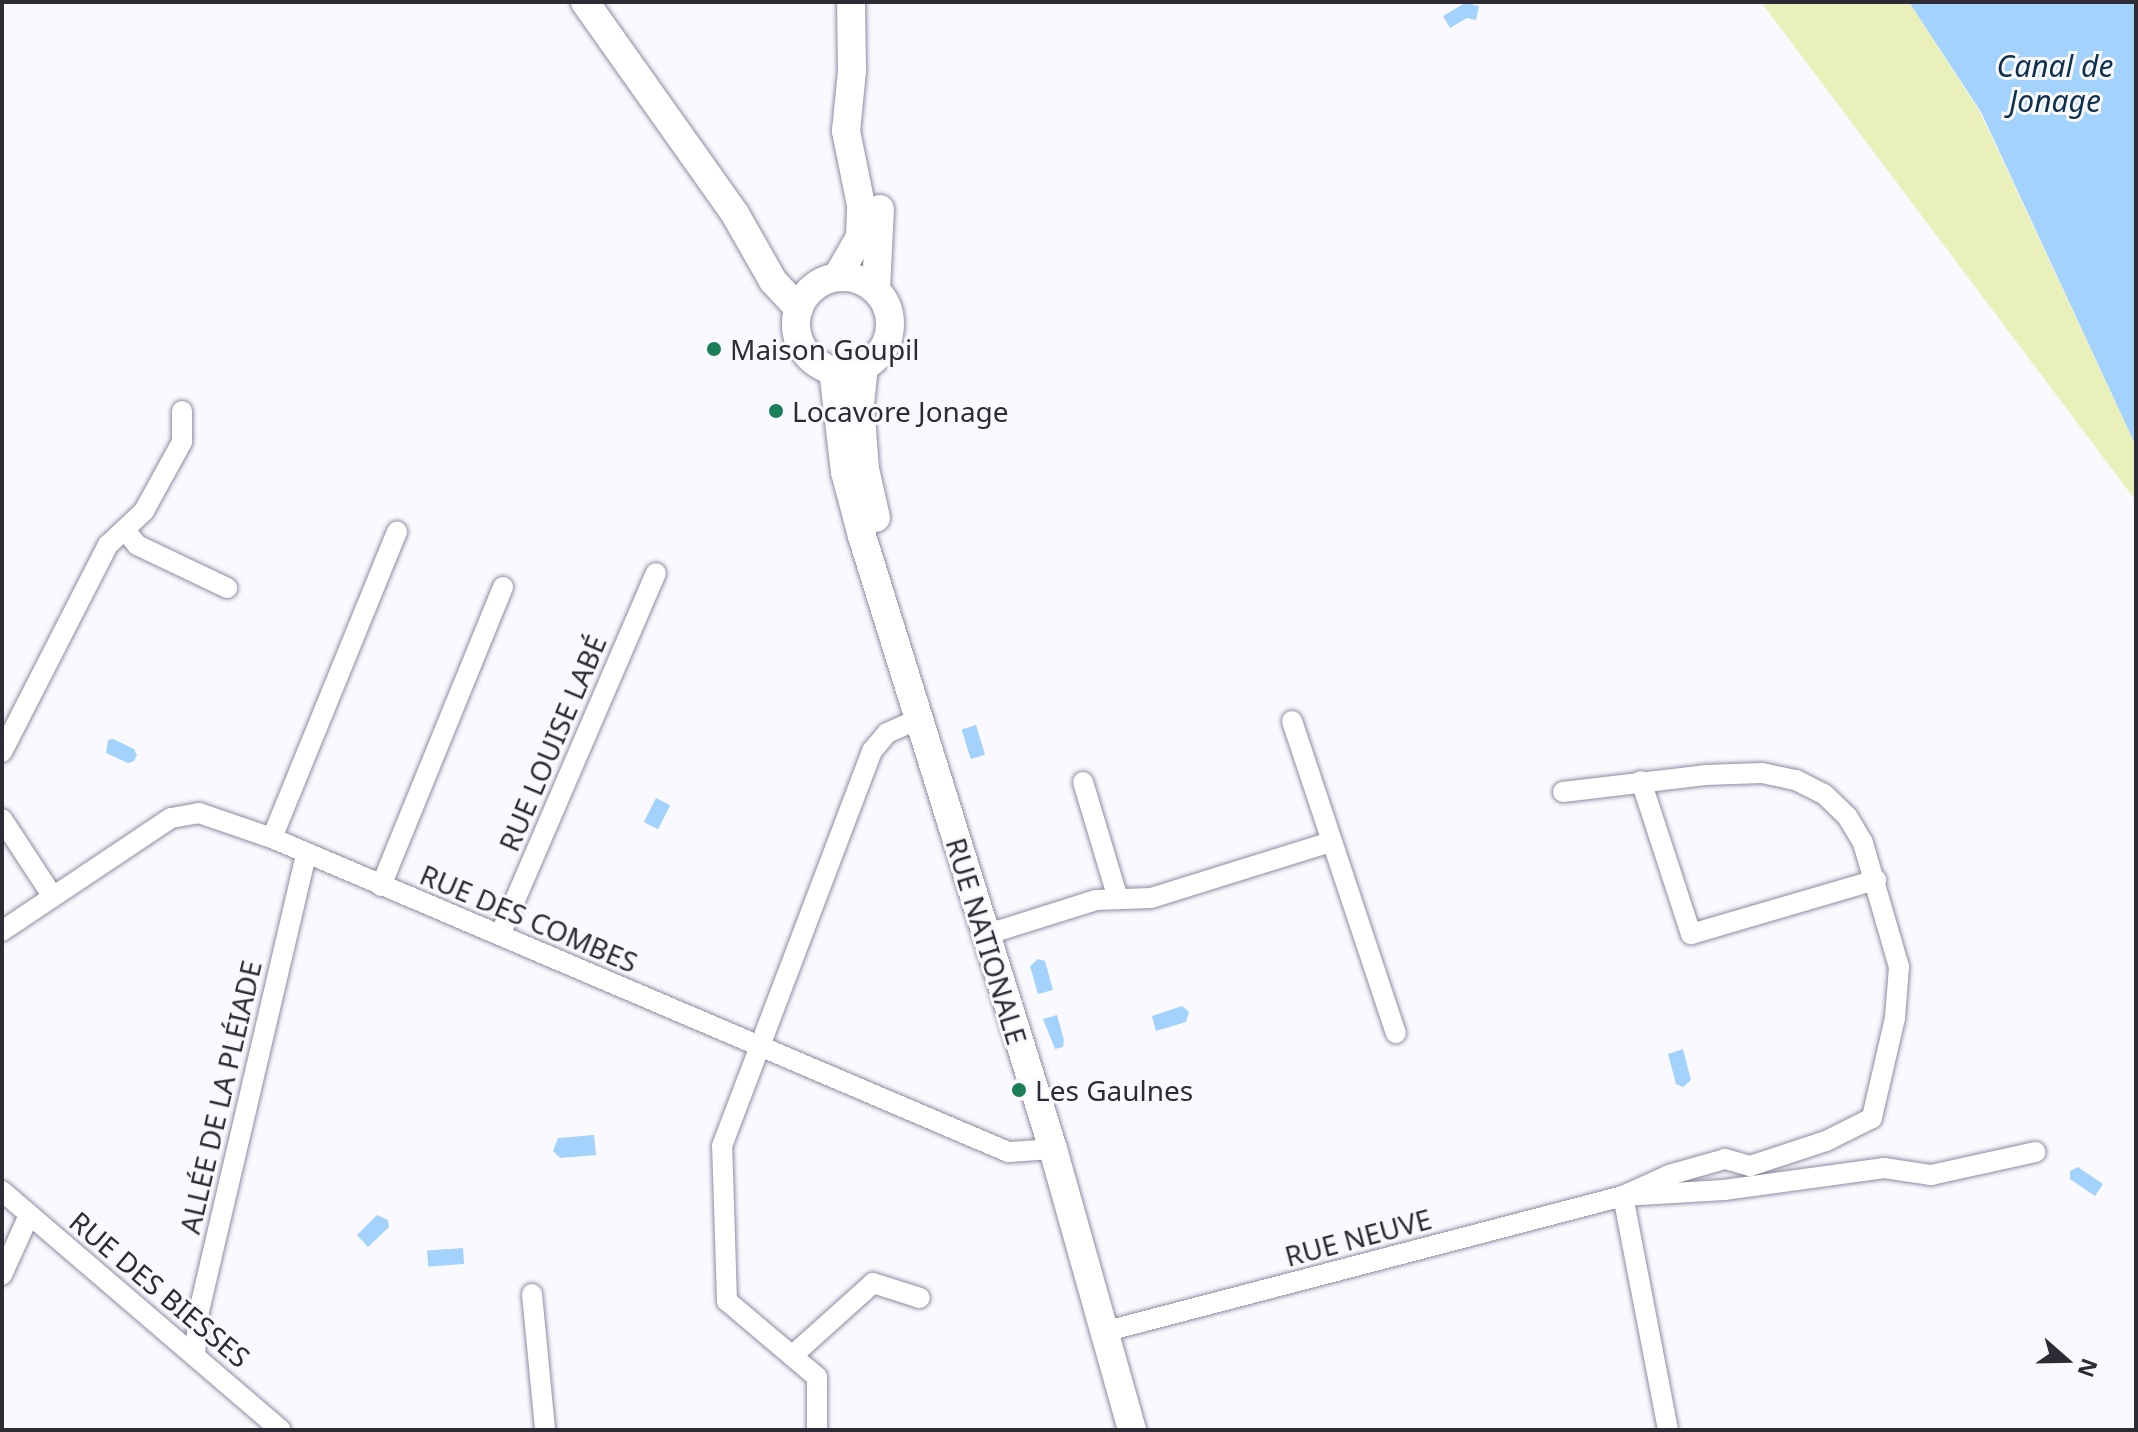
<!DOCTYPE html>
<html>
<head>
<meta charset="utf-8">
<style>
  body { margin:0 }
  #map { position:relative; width:2138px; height:1432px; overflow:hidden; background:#faf9fe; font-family:"Noto Sans",sans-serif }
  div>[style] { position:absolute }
  .green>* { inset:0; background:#e9f0b9 }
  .water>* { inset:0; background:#a3d2fc; transform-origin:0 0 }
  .roads { filter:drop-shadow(0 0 2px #918aa1) drop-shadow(0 0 2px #918aa1) }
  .street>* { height:20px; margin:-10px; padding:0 10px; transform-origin:10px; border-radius:10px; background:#fff }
  .secondary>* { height:28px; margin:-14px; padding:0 14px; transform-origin:14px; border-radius:14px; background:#fff }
  .secondary>.ring { margin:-14px; padding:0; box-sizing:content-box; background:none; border:28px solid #fff; border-radius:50% }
  .dots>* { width:22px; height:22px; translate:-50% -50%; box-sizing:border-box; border:4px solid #faf9fe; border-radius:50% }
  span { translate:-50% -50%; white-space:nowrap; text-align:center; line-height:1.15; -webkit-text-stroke:6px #faf9fe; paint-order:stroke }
  .poi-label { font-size:28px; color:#2e2b35 }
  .left { translate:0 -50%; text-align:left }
  .street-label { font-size:28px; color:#2e2b35 }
  .water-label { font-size:30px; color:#0e324e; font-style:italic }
  .frame { position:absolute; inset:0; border:4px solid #2e2b35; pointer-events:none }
  .north { position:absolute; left:2026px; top:1320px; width:80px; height:80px; -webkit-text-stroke:6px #faf9fe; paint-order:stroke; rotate:110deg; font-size:22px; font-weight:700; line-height:32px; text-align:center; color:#2e2b35 }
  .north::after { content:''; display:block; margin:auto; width:28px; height:36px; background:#2e2b35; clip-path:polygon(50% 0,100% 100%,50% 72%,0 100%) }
</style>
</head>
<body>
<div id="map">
  <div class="green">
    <div style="clip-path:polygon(1761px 2px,1909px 2px,1980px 112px,2136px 446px,2136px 501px)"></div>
  </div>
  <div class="water">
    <div style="clip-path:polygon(1909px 2px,2136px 2px,2136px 446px,1981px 112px)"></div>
    <div style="clip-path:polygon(1465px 3px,1479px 6px,1476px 20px,1467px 18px,1450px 28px,1443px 16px)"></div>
    <div style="left:976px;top:725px;width:31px;height:15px;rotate:73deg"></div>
    <div style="clip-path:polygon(113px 739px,134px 749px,137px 755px,134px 761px,128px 763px,106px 753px,108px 740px)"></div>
    <div style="left:656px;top:798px;width:16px;height:27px;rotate:27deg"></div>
    <div style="clip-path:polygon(1038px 959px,1045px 961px,1053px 990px,1038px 994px,1030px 966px)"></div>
    <div style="clip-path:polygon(1182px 1006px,1189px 1012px,1186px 1022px,1156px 1031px,1152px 1016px)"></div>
    <div style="clip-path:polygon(1057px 1015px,1064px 1040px,1063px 1047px,1055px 1049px,1043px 1019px)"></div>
    <div style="clip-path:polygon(1683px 1049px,1691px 1080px,1683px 1087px,1676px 1084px,1668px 1054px)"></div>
    <div style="clip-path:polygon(594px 1135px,596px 1155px,560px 1158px,553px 1151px,558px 1138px)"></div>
    <div style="clip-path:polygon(2078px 1167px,2103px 1184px,2095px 1196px,2070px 1179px,2070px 1171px)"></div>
    <div style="clip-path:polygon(377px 1215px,388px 1220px,389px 1227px,368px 1247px,357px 1235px)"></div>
    <div style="left:463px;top:1248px;width:16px;height:36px;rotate:86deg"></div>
  </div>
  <div class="roads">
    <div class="street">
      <div style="left:125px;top:530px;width:19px;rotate:51deg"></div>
      <div style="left:137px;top:545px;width:100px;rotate:25.5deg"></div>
      <div style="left:1292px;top:721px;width:329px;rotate:71.6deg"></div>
      <div style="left:2px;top:752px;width:233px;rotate:-62.9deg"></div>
      <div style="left:108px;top:545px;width:50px;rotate:-43.4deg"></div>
      <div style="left:144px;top:511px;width:79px;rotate:-61.2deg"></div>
      <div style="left:182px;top:442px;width:31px;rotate:-90deg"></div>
      <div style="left:1641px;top:781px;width:161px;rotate:71.9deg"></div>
      <div style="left:1691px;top:934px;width:193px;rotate:-16.3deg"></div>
      <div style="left:1083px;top:782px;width:122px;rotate:73.3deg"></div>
      <div style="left:1563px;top:792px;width:143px;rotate:-6.8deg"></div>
      <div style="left:1705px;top:775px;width:57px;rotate:-2deg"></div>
      <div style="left:1762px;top:773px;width:35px;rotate:12deg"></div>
      <div style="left:1796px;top:780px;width:31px;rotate:27deg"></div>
      <div style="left:1824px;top:794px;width:32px;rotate:44deg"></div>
      <div style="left:1847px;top:816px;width:31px;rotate:59deg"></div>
      <div style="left:1863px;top:843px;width:129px;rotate:73.8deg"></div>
      <div style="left:1899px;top:967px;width:51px;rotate:94.5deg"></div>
      <div style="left:1895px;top:1018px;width:103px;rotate:103deg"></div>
      <div style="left:1872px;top:1118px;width:51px;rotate:153.4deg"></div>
      <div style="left:1826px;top:1141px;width:80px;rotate:161.8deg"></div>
      <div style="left:1750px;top:1166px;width:26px;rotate:-164deg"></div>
      <div style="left:1725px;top:1159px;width:58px;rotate:164.1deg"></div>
      <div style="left:1669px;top:1175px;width:51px;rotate:155.5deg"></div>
      <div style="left:1623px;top:1196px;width:238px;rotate:79.1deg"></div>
      <div style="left:2px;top:819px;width:93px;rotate:56.8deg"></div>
      <div style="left:272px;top:838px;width:331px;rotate:-67.8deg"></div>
      <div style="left:381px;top:886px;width:323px;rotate:-67.8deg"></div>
      <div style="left:2px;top:931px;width:203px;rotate:-33.8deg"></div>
      <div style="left:171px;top:818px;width:28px;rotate:-10deg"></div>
      <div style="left:199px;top:813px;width:77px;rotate:18.9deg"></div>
      <div style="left:272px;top:838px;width:800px;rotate:23.1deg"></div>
      <div style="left:1008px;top:1152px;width:45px;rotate:-3.8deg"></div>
      <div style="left:500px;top:935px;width:394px;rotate:-66.7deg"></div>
      <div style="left:985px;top:935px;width:116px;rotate:-17.5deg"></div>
      <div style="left:1096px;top:900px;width:55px;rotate:-2.1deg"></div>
      <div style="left:1151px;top:898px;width:189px;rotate:-17.3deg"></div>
      <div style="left:2px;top:1191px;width:367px;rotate:40.6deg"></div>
      <div style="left:2px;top:1275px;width:66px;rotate:-65.8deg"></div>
      <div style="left:532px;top:1294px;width:137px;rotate:84.5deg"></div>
      <div style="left:1107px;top:1331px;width:533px;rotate:-14.66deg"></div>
      <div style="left:1623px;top:1196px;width:101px;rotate:-3.4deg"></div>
      <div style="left:1724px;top:1190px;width:162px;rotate:-7.8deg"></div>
      <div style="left:1884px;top:1168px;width:48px;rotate:8.5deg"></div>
      <div style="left:1931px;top:1175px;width:107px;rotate:-12.4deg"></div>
      <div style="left:195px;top:1354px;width:43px;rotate:-84.7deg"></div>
      <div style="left:199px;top:1311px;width:469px;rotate:-76.8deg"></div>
      <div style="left:792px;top:1356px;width:109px;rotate:-42deg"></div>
      <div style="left:873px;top:1283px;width:49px;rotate:17.7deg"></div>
      <div style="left:817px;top:1430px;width:53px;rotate:-90deg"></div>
      <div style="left:817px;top:1377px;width:118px;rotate:-139.8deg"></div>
      <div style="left:727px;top:1301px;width:155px;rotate:-91.8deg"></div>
      <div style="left:722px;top:1146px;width:423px;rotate:-69.2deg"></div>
      <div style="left:872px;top:751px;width:23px;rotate:-50deg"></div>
      <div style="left:887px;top:733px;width:34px;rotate:-24deg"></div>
    </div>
    <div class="secondary">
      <div style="left:585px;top:2px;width:260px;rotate:54.7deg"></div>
      <div style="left:735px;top:214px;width:77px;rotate:60.4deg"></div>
      <div style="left:773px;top:281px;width:38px;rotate:47deg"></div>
      <div style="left:837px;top:277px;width:46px;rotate:-60.1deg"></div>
      <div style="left:860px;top:237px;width:32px;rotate:-88deg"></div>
      <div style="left:861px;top:205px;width:76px;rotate:-101.5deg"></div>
      <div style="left:846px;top:131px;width:60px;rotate:-84.3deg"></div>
      <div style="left:852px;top:71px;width:69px;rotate:-90.8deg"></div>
      <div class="ring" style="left:796px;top:277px;width:66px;height:66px"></div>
      <div style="left:876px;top:290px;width:81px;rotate:-87.2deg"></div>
      <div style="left:864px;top:366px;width:38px;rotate:96deg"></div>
      <div style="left:860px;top:404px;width:65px;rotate:85.6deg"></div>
      <div style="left:865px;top:469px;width:50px;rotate:77.3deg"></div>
      <div style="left:833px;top:370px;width:103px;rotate:83.3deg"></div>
      <div style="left:845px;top:472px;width:66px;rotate:75.1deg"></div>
      <div style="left:862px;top:536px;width:642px;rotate:72.69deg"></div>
      <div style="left:1053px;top:1149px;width:292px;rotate:74.3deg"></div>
    </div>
  </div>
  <div class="dots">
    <div style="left:714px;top:349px;background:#1a7f58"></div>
    <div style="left:776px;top:411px;background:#1a7f58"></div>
    <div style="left:1019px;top:1090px;background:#1a7f58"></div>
  </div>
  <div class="poi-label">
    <span class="left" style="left:730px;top:349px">Maison Goupil</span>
    <span class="left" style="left:792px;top:411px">Locavore Jonage</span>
    <span class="left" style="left:1035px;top:1090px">Les Gaulnes</span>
  </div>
  <div class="street-label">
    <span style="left:552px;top:743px;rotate:-67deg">RUE LOUISE LABÉ</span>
    <span style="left:529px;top:918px;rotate:23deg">RUE DES COMBES</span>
    <span style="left:987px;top:941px;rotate:73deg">RUE NATIONALE</span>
    <span style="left:220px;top:1097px;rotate:-77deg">ALLÉE DE LA PLÉIADE</span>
    <span style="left:1358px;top:1237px;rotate:-15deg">RUE NEUVE</span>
    <span style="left:160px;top:1289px;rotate:40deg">RUE DES BIESSES</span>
  </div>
  <div class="water-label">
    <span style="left:2055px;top:83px">Canal de<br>Jonage</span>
  </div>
  <div class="frame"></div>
  <div class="north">N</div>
</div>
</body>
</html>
